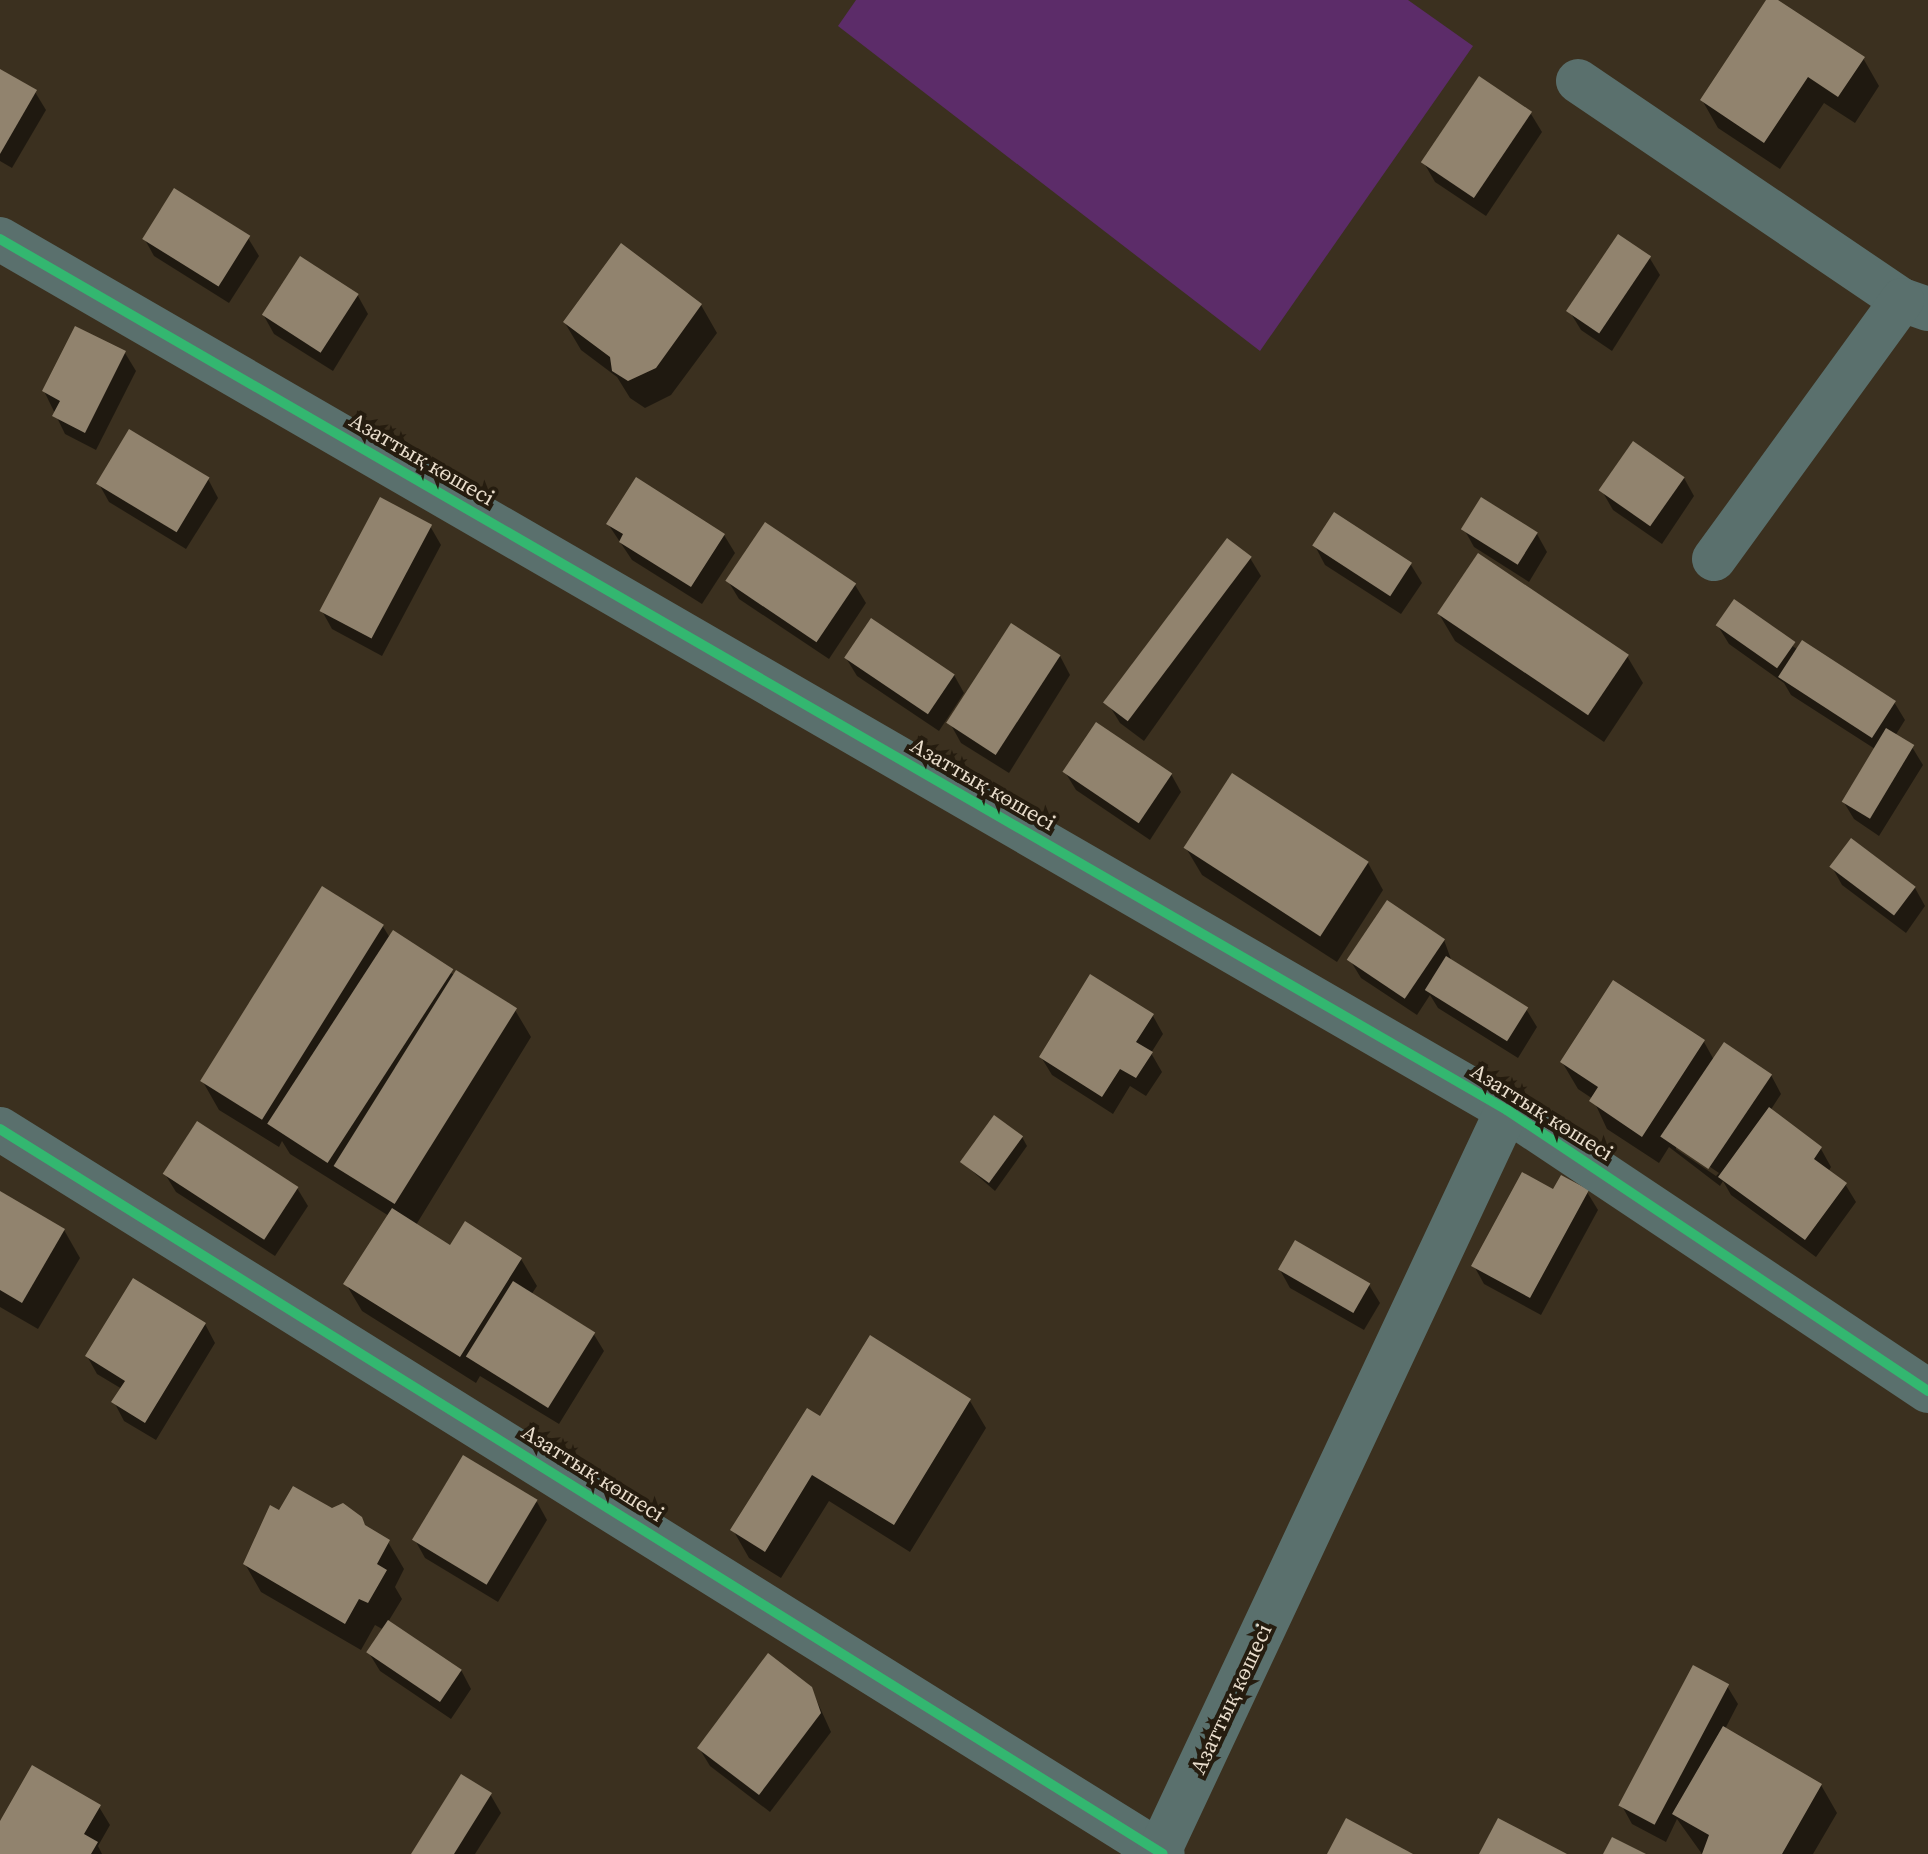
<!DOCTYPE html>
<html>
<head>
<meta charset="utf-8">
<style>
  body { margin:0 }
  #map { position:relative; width:1928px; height:1854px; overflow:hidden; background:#3b301f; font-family:"Source Serif 4",serif }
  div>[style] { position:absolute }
  .green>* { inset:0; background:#5c2c69 }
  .shadow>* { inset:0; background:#0007 }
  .building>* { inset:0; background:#91836e; transform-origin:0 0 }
  .street>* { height:44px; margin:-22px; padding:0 22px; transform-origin:22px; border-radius:22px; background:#5a706d }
  .cycleway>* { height:10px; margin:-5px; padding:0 5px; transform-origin:5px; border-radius:5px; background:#33b770 }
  span { translate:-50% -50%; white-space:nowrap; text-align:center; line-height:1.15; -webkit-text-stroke:8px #251c0f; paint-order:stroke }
  .street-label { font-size:22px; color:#eadecd }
</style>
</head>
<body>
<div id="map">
  <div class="green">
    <div style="clip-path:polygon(856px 0,1408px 0,1473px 46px,1260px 351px,838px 26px)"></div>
  </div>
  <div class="shadow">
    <div style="clip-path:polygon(1768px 0,1863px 58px,1879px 86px,1855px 123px,1824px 103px,1780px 169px,1718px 128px,1702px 100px)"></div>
    <div style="clip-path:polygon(0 71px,35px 92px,46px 110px,12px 168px,0 161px)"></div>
    <div style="clip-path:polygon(1531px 114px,1542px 132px,1486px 216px,1435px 182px,1424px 163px)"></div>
    <div style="clip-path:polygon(144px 238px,248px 238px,259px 256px,229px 303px,154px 256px)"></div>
    <div style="clip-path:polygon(1649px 257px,1660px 275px,1612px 351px,1581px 330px,1570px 312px)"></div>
    <div style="clip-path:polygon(358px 296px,368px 314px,333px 371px,274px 334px,264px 316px)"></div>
    <div style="clip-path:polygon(701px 305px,717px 333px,671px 395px,645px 408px,630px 398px,617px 377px,581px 350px,565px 323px)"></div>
    <div style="clip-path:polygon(125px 353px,136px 371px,96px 450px,65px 434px,44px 391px)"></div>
    <div style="clip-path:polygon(1684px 478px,1694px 496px,1662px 544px,1613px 510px,1602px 491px)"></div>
    <div style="clip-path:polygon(208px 479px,218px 498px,186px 549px,109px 502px,99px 484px)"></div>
    <div style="clip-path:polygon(608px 524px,724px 535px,735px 553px,702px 604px,632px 560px)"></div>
    <div style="clip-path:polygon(430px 526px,441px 545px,382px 656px,332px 629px,322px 611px)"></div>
    <div style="clip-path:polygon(1464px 529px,1537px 534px,1547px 552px,1529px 582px,1474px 547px)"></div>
    <div style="clip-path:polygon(1315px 546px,1411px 565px,1422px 583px,1401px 614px,1325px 565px)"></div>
    <div style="clip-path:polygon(1250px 558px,1261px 576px,1144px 741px,1120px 723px,1109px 705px)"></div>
    <div style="clip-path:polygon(728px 581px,855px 585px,866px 603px,829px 659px,739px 599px)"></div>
    <div style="clip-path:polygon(1734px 602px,1798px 650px,1894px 702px,1905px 720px,1895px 736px,1912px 747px,1923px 765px,1879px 836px,1854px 819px,1843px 801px,1875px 749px,1791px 695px,1784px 683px,1729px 644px,1718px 626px)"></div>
    <div style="clip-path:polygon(1439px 614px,1627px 656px,1643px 683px,1604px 742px,1455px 641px)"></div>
    <div style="clip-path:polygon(1060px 656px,1070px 675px,1009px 773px,961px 743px,951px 725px)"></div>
    <div style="clip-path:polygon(846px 658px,954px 675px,964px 693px,939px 731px,857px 676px)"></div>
    <div style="clip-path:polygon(1065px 772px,1171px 774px,1181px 792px,1150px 840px,1076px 790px)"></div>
    <div style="clip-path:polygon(1186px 848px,1368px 863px,1383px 890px,1337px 962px,1202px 875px)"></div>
    <div style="clip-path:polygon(1832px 867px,1915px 888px,1925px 906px,1906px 933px,1842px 885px)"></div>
    <div style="clip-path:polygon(382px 925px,390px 938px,515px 1010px,531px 1037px,416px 1225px,450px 1248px,521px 1259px,537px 1286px,531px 1295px,593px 1333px,604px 1351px,559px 1424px,480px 1376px,476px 1383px,362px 1311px,346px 1284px,389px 1216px,290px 1154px,282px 1141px,279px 1147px,219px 1110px,203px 1082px)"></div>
    <div style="clip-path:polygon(1444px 940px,1452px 962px,1526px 1009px,1537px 1027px,1518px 1058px,1438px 1008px,1430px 995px,1417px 1015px,1361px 978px,1350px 960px)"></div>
    <div style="clip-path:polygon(1153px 1016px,1163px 1034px,1151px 1053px,1162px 1072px,1146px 1096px,1130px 1086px,1113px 1114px,1052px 1075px,1041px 1057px)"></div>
    <div style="clip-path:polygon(evenodd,1704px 1042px,1714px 1060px,1771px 1075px,1781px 1094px,1770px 1111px,1821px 1149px,1831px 1167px,1828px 1172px,1845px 1184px,1856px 1202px,1816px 1257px,1731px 1195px,1723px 1181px,1720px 1186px,1669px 1147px,1659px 1163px,1607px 1129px,1593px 1099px,1578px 1089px,1562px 1062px,1704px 1042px,1676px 1144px,1719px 1173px,1716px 1176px,1676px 1149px,1676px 1144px)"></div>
    <div style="clip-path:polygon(1022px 1137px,1027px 1146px,995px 1191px,963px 1163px)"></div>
    <div style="clip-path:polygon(165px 1174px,297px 1188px,308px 1206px,275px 1256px,176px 1192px)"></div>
    <div style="clip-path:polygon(1554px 1191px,1587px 1192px,1598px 1210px,1541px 1315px,1484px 1284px,1474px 1266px)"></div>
    <div style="clip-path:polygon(0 1193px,64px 1230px,80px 1258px,38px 1329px,0 1307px)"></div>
    <div style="clip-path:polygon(1280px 1270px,1369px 1285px,1380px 1303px,1364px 1330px,1290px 1288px)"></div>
    <div style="clip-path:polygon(205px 1324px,215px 1343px,156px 1440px,124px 1421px,114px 1402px,122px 1389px,97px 1374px,87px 1356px)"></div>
    <div style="clip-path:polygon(970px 1401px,986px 1428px,910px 1552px,829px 1501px,781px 1578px,749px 1558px,733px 1530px,820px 1418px)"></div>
    <div style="clip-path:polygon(537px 1502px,547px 1520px,498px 1602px,425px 1558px,415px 1540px)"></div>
    <div style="clip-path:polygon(280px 1513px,367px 1529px,388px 1542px,404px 1569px,395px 1587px,402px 1599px,388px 1622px,461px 1670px,471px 1689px,451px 1719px,380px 1671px,369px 1653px,384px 1630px,375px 1625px,361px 1650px,261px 1592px,245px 1564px)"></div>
    <div style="clip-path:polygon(1727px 1686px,1738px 1704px,1725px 1729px,1821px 1785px,1837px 1813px,1813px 1854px,1702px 1854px,1677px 1819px,1666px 1842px,1632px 1824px,1622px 1806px)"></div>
    <div style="clip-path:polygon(811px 1688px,831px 1732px,770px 1812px,710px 1766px,699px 1748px)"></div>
    <div style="clip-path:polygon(490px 1794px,501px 1813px,475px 1854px,413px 1854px)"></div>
    <div style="clip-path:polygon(99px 1807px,110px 1825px,98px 1846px,102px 1854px,0 1854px,0 1825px)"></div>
  </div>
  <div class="building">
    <div style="clip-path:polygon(1766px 0,1778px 0,1865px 57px,1838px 97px,1808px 77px,1764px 143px,1700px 100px)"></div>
    <div style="clip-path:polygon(0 69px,37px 90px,0 154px)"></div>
    <div style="left:1479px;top:76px;width:64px;height:104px;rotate:34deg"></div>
    <div style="left:174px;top:188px;width:90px;height:60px;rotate:32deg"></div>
    <div style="left:1618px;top:234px;width:40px;height:93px;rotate:34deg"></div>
    <div style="clip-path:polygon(621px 243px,702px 304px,656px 368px,628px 381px,612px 371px,610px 357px,563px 322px)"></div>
    <div style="left:300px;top:256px;width:70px;height:70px;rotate:33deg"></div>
    <div style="clip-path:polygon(75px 326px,126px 351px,85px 433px,52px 416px,60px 401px,42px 391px)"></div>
    <div style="left:129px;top:429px;width:94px;height:64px;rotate:31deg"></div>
    <div style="left:1633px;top:441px;width:63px;height:60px;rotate:35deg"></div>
    <div style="clip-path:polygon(636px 477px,725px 534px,691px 587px,619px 542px,623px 534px,606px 524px)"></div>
    <div style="left:380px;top:497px;width:59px;height:129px;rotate:28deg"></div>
    <div style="left:1481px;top:497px;width:67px;height:38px;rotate:32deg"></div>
    <div style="left:1334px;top:512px;width:93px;height:40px;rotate:33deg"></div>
    <div style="left:765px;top:522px;width:110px;height:71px;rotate:34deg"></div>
    <div style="left:1227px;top:538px;width:31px;height:206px;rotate:37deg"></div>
    <div style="left:1478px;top:553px;width:182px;height:73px;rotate:34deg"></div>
    <div style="left:1734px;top:599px;width:75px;height:32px;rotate:35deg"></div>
    <div style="left:871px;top:618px;width:101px;height:48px;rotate:34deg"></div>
    <div style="left:1011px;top:623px;width:59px;height:119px;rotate:33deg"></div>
    <div style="left:1802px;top:640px;width:112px;height:44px;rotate:33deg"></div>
    <div style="left:1096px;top:722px;width:92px;height:60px;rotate:34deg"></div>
    <div style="left:1886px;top:728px;width:33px;height:86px;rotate:31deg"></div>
    <div style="left:1232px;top:773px;width:163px;height:89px;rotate:33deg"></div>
    <div style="left:1851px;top:838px;width:81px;height:36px;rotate:37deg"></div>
    <div style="left:322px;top:886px;width:73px;height:230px;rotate:32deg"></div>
    <div style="left:1387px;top:900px;width:70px;height:72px;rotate:34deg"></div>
    <div style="left:393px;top:930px;width:72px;height:231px;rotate:33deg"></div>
    <div style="left:1446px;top:956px;width:97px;height:40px;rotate:32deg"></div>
    <div style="left:456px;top:970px;width:72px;height:231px;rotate:32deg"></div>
    <div style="clip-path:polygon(1090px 974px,1154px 1014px,1136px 1042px,1153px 1052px,1136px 1078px,1120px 1069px,1102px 1097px,1039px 1057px)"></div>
    <div style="clip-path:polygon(1613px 980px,1705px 1040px,1642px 1137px,1589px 1101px,1598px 1087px,1560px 1062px)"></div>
    <div style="left:1724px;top:1042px;width:58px;height:114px;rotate:34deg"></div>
    <div style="clip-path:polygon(1769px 1107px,1822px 1147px,1814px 1159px,1847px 1183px,1805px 1240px,1718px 1177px)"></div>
    <div style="left:994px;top:1115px;width:36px;height:58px;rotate:36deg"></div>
    <div style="left:197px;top:1121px;width:121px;height:63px;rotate:33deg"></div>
    <div style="clip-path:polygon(1522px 1172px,1553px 1189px,1561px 1175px,1589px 1190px,1530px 1298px,1471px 1266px)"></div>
    <div style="clip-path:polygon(0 1191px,65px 1229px,22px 1303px,0 1290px)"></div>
    <div style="clip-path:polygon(392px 1208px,450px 1245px,465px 1221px,522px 1258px,460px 1357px,343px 1284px)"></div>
    <div style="left:1295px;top:1240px;width:87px;height:34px;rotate:30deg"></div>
    <div style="clip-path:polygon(133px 1278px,206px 1323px,145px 1423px,111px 1402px,125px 1381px,85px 1356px)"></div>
    <div style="left:513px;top:1281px;width:97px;height:89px;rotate:32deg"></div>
    <div style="clip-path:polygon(870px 1335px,971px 1399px,894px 1525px,812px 1475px,765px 1552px,730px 1530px,807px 1408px,820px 1416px)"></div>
    <div style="left:463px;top:1455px;width:87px;height:99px;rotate:31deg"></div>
    <div style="clip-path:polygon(293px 1486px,332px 1508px,343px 1503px,362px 1517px,365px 1525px,390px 1540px,377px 1564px,387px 1570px,368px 1603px,359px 1599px,345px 1624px,243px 1564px,270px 1505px,279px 1510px)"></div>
    <div style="left:388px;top:1620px;width:89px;height:39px;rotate:34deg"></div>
    <div style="clip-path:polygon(768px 1653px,812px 1687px,821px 1713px,759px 1795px,697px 1748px)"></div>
    <div style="left:1693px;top:1665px;width:41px;height:159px;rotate:28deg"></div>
    <div style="clip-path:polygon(1723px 1726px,1822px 1784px,1782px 1854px,1702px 1854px,1709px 1835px,1672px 1814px)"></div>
    <div style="clip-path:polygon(32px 1765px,101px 1805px,84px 1834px,98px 1842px,91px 1854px,0 1854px,0 1821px)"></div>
    <div style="clip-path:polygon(461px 1774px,492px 1793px,454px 1854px,411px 1854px)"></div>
    <div style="clip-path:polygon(1346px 1818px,1413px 1854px,1327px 1854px)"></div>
    <div style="clip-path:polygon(1498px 1818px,1567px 1854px,1479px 1854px)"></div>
    <div style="clip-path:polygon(1612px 1837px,1646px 1854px,1603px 1854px)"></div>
  </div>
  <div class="street">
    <div style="left:1578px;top:81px;width:391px;rotate:34.1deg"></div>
    <div style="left:1902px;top:300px;width:28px;rotate:19deg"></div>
    <div style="left:0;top:239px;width:1741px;rotate:30.03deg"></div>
    <div style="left:1507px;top:1110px;width:506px;rotate:33.72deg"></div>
    <div style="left:1714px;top:559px;width:320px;rotate:-54deg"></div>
    <div style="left:0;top:1129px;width:1370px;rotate:31.94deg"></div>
    <div style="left:1158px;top:1854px;width:822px;rotate:-64.87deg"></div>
  </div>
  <div class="cycleway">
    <div style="left:0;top:239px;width:1741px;rotate:30.03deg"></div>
    <div style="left:1507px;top:1110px;width:506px;rotate:33.72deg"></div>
    <div style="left:0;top:1129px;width:1370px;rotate:31.94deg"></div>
  </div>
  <div class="street-label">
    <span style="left:422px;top:459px;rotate:30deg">Азаттық көшесі</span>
    <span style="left:983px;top:784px;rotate:30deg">Азаттық көшесі</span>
    <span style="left:1542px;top:1112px;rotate:32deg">Азаттық көшесі</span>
    <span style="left:593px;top:1473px;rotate:32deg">Азаттық көшесі</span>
    <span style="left:1231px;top:1699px;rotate:-65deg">Азаттық көшесі</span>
  </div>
</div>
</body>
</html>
